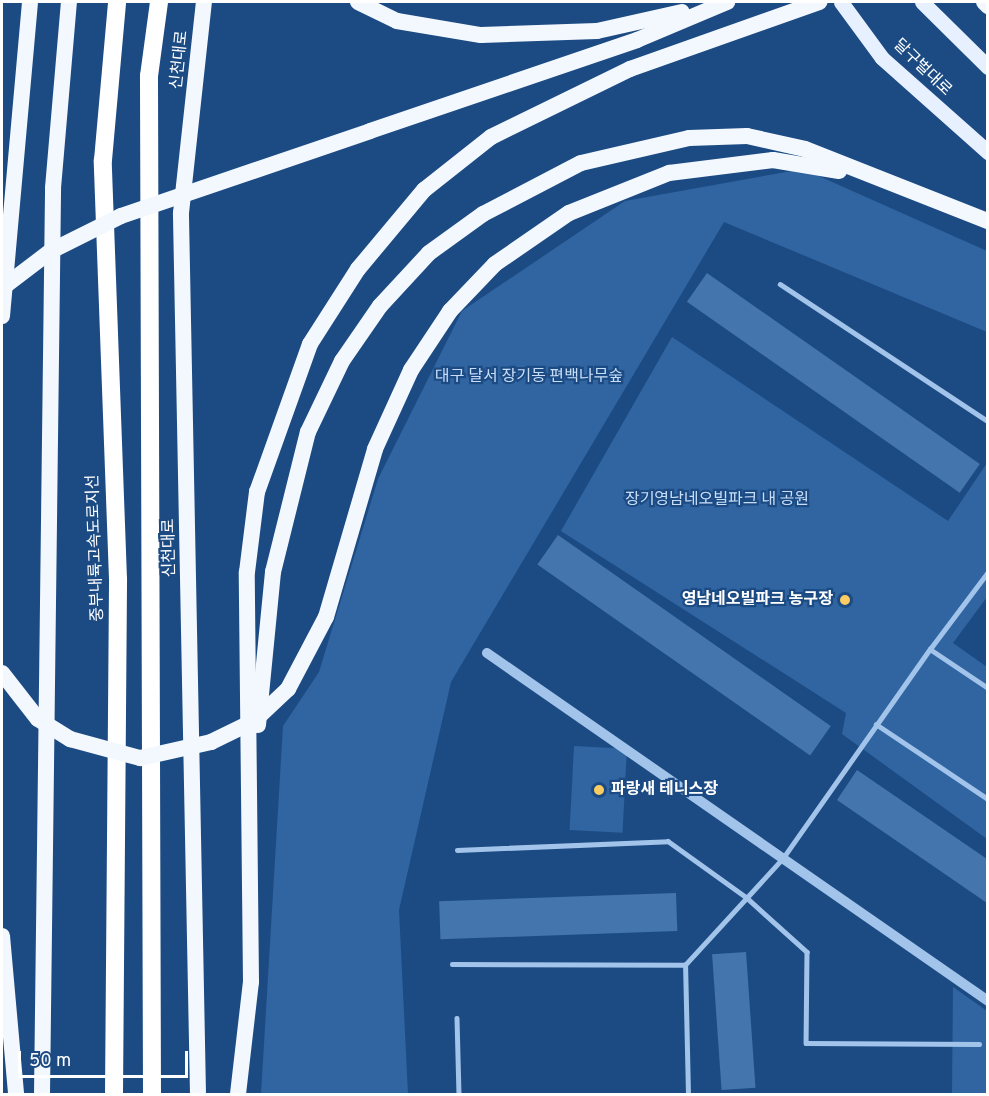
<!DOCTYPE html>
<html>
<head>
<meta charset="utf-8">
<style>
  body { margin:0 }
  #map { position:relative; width:989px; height:1096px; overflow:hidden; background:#1c4b84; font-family:Overpass,"Noto Sans KR",sans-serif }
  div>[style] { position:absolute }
  .green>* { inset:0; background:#3065a2; transform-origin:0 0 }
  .building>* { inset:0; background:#4475ad; transform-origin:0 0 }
  .service>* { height:4.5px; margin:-2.25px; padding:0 2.25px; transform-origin:2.25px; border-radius:2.25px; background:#a3c4ea }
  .tertiary>* { height:10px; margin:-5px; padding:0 5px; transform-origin:5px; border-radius:5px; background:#a3c4ea }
  .primary>* { height:15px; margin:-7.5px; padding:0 7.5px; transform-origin:7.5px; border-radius:7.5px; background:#e7f0fe }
  .trunk>* { height:16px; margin:-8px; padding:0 8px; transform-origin:8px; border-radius:8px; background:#f3f8fe }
  .motorway>* { height:18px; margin:-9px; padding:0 9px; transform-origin:9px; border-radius:9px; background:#fff }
  .trunk-bridge>* { height:16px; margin:-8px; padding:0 8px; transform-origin:8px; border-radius:8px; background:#f3f8fe }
  .dots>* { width:16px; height:16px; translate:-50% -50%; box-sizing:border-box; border:3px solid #1c4b84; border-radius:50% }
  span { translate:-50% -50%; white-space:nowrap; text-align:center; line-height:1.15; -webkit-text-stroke:4.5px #1c4b84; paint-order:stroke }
  .street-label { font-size:16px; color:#fff }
  .park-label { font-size:16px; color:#c8def8 }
  .poi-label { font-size:16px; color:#fff; font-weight:700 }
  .right { translate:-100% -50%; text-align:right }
  .left { translate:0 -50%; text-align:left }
  .frame { position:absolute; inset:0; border:3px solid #fff; pointer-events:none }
  .scale { position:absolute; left:18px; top:1051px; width:170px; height:27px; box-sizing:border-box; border:3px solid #fff; border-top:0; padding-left:8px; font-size:18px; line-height:21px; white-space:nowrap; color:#fff; -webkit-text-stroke:4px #1c4b84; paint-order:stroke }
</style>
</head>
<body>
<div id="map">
  <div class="green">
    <div style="clip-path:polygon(803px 169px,987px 251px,987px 332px,724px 222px,451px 682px,399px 910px,408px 1094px,261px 1094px,283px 726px,319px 672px,378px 479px,462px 311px,625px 201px)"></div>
    <div style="clip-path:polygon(672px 337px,948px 521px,987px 463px,987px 597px,953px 643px,987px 667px,987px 839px,842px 734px,846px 713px,561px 531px)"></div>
    <div style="left:574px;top:746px;width:53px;height:84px;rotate:3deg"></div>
    <div style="clip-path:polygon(953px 987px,987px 1011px,988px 1094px,952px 1094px)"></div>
  </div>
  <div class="building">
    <div style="left:707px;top:273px;width:333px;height:35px;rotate:35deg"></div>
    <div style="left:558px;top:535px;width:333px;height:36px;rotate:35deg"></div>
    <div style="clip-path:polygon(857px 770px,987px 859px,987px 903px,837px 800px)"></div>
    <div style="left:676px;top:893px;width:38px;height:237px;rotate:88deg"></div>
    <div style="left:746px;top:952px;width:136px;height:34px;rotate:86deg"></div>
  </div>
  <div class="service">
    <div style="left:780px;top:284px;width:249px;rotate:33.4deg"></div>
    <div style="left:930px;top:649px;width:96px;rotate:-53deg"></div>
    <div style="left:876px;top:724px;width:135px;rotate:33.8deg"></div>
    <div style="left:457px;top:850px;width:211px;rotate:-2.4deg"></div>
    <div style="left:668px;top:841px;width:96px;rotate:35.7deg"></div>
    <div style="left:746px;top:897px;width:82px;rotate:42deg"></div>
    <div style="left:807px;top:952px;width:91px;rotate:90.6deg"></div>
    <div style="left:806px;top:1043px;width:173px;rotate:0.3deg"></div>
    <div style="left:452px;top:964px;width:233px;rotate:0.2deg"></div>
    <div style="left:457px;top:1018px;width:76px;rotate:88.5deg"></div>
    <div style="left:688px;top:1094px;width:129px;rotate:-91.3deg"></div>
    <div style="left:685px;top:965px;width:145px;rotate:-47.5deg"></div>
    <div style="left:783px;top:858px;width:256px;rotate:-54.9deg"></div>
    <div style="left:930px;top:649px;width:70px;rotate:33.9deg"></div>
  </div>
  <div class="tertiary">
    <div style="left:487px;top:653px;width:610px;rotate:34.78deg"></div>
  </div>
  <div class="primary">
    <div style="left:841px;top:2px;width:69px;rotate:53.8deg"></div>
    <div style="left:882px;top:58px;width:142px;rotate:41.6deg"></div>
    <div style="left:922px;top:2px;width:93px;rotate:44.6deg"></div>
  </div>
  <div class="trunk">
    <div style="left:358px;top:2px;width:43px;rotate:26deg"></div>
    <div style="left:397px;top:21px;width:85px;rotate:9.5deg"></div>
    <div style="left:481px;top:35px;width:116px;rotate:-2deg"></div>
    <div style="left:597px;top:31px;width:87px;rotate:-12.6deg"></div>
    <div style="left:984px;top:2px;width:6px;rotate:45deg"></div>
    <div style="left:370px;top:131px;width:282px;rotate:-18.8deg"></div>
    <div style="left:637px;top:40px;width:98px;rotate:-22.9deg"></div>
    <div style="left:2px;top:316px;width:315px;rotate:-84.9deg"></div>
    <div style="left:326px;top:617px;width:175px;rotate:-73.7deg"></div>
    <div style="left:375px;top:449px;width:87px;rotate:-65.5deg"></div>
    <div style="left:411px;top:370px;width:71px;rotate:-56.5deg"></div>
    <div style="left:450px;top:311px;width:65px;rotate:-46.2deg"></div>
    <div style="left:495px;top:264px;width:90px;rotate:-34.6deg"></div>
    <div style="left:569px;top:213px;width:108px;rotate:-21.8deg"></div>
    <div style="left:669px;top:173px;width:105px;rotate:-7.1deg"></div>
    <div style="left:773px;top:160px;width:67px;rotate:9.5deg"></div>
    <div style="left:258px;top:725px;width:154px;rotate:-84.4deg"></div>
    <div style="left:273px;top:572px;width:144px;rotate:-76deg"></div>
    <div style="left:308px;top:432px;width:79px;rotate:-64.4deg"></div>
    <div style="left:342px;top:361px;width:67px;rotate:-55.4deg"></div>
    <div style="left:380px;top:306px;width:72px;rotate:-47.2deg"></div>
    <div style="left:429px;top:253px;width:67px;rotate:-35.8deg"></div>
    <div style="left:483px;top:214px;width:110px;rotate:-27.5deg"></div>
    <div style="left:581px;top:163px;width:111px;rotate:-13deg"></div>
    <div style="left:689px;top:138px;width:58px;rotate:-2deg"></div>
    <div style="left:747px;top:136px;width:59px;rotate:12.6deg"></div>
    <div style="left:805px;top:149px;width:197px;rotate:21.5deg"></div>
    <div style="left:2px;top:936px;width:159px;rotate:84.9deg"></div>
    <div style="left:42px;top:1094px;width:906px;rotate:-89.3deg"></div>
    <div style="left:53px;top:188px;width:187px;rotate:-85.1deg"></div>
    <div style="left:198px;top:1094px;width:881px;rotate:-91.11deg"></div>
    <div style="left:181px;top:213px;width:212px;rotate:-83.8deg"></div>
    <div style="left:238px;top:1094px;width:113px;rotate:-83.4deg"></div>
    <div style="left:251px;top:982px;width:410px;rotate:-90.6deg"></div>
    <div style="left:247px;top:572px;width:81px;rotate:-82.9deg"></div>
    <div style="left:257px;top:492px;width:157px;rotate:-70.3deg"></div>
    <div style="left:310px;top:344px;width:89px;rotate:-57.4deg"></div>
    <div style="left:358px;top:269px;width:103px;rotate:-50.1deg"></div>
    <div style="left:424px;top:190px;width:85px;rotate:-38.3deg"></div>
    <div style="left:491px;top:137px;width:155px;rotate:-26.1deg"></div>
    <div style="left:630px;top:69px;width:201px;rotate:-19.5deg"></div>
  </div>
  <div class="motorway">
    <div style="left:114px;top:1094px;width:515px;rotate:-89.55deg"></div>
    <div style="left:118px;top:579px;width:419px;rotate:-92.1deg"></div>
    <div style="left:103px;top:160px;width:159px;rotate:-84.9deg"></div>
    <div style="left:152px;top:1094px;width:1018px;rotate:-90.17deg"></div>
    <div style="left:149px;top:76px;width:75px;rotate:-82.3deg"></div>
  </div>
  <div class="trunk-bridge">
    <div style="left:2px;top:288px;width:61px;rotate:-37.1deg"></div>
    <div style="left:51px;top:251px;width:78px;rotate:-26.6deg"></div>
    <div style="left:121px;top:216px;width:263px;rotate:-18.8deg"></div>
    <div style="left:2px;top:673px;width:58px;rotate:52deg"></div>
    <div style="left:38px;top:719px;width:38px;rotate:32deg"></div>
    <div style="left:70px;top:739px;width:73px;rotate:15.2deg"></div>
    <div style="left:140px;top:758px;width:73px;rotate:-12.7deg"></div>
    <div style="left:211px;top:742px;width:48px;rotate:-26deg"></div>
    <div style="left:254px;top:721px;width:47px;rotate:-43.3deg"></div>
    <div style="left:288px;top:689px;width:81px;rotate:-62.2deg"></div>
  </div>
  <div class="dots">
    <div style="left:845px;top:600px;background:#fbcc61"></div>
    <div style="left:599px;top:790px;background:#fbcc61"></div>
  </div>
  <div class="street-label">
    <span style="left:180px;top:60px;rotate:-84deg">신천대로</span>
    <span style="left:922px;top:68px;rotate:44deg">달구벌대로</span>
    <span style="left:96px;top:548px;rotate:-92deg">중부내륙고속도로지선</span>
    <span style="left:170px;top:548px;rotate:-91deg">신천대로</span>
  </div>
  <div class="park-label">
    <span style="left:529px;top:377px">대구 달서 장기동 편백나무숲</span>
    <span style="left:717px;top:500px">장기영남네오빌파크 내 공원</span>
  </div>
  <div class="poi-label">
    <span class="right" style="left:833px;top:600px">영남네오빌파크 농구장</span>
    <span class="left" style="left:611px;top:790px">파랑새 테니스장</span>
  </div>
  <div class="frame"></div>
  <div class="scale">50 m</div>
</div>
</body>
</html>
